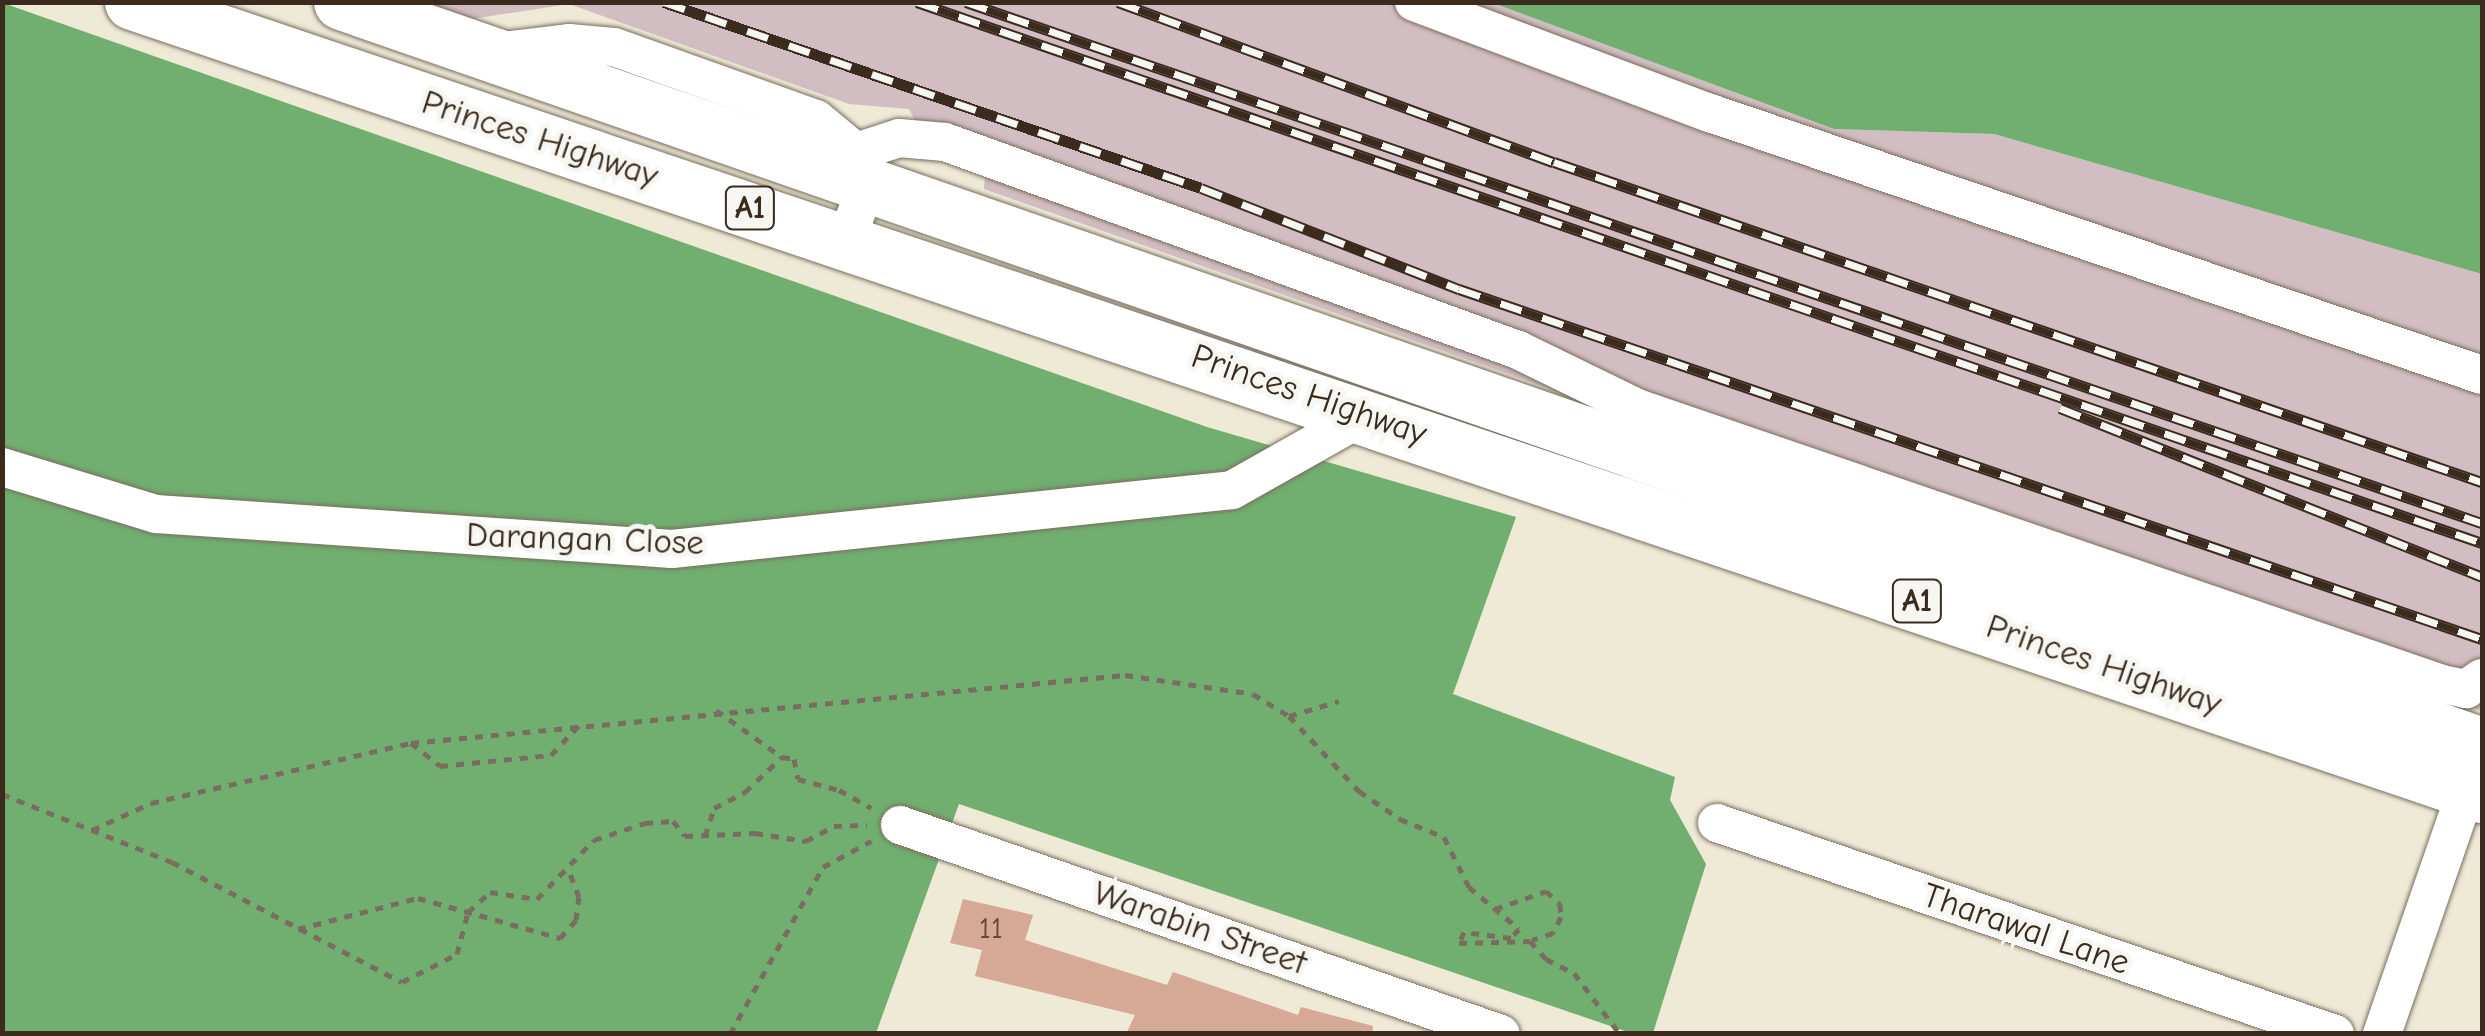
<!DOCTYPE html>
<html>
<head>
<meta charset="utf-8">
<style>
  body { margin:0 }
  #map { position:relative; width:2485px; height:1036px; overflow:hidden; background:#eeead6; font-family:"Comic Neue",sans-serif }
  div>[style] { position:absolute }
  .industrial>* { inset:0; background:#d2bec2 }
  .forest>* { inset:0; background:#70af70 }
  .building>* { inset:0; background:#d6a896 }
  .path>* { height:5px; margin-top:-2.5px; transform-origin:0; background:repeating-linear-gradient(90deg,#7a6d5e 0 8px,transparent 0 16px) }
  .roads { filter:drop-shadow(0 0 2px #7a6d5e) drop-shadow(0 0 2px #7a6d5e) }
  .minor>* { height:38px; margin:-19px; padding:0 19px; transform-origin:19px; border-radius:19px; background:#fff }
  .highway>* { height:55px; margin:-27.5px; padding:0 27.5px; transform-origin:27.5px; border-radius:27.5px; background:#fff }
  .rail>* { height:11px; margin-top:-5.5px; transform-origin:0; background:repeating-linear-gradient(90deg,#f6f6f2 0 22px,#3b2a1e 0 44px); box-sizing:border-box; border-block:2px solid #3b2a1e }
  span { translate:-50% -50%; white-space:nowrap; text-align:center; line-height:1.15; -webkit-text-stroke:10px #f6f6f2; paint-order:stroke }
  .number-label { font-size:30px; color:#624a3c }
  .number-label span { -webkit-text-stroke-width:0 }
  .shield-label span { padding:2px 8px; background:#f6f6f2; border:2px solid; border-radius:8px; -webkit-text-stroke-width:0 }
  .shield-label { font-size:32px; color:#3b2a1e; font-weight:700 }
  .street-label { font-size:35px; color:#3b2a1e }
  .frame { position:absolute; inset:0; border:5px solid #3b2a1e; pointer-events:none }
</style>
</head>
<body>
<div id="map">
  <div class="industrial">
    <div style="clip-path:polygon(416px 3px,1493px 3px,1834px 129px,1994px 134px,2482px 274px,2482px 711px,2185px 613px,984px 189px,985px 173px,931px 152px,909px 109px,849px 104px,569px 4px,452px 22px)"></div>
  </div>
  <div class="forest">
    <div style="clip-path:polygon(3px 3px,1207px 427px,1516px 517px,1453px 694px,1675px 777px,1670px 800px,1706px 864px,1653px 1033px,1631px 1033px,959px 804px,876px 1033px,3px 1034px)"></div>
    <div style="clip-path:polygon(1493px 3px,2482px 3px,2482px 274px,1994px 134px,1834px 129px)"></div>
  </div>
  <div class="building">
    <div style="clip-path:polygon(963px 899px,1033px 915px,1025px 940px,1167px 985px,1173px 972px,1298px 1015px,1301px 1007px,1373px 1026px,1372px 1034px,1126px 1034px,1135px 1015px,975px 976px,982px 950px,950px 943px)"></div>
  </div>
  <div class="path">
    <div style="left:716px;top:710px;width:81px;rotate:35.5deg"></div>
    <div style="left:1289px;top:716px;width:52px;rotate:-16.7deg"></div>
    <div style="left:411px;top:743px;width:37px;rotate:38deg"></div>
    <div style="left:440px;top:766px;width:112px;rotate:-5.7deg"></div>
    <div style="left:551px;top:755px;width:44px;rotate:-46.8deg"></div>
    <div style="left:2px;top:794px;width:183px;rotate:21.8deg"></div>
    <div style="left:172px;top:862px;width:259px;rotate:27.6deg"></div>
    <div style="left:402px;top:982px;width:62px;rotate:-27deg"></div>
    <div style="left:457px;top:954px;width:43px;rotate:-75.3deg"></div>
    <div style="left:468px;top:912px;width:30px;rotate:-42deg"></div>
    <div style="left:490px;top:892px;width:48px;rotate:8.5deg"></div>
    <div style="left:537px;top:899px;width:82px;rotate:-46deg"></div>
    <div style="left:594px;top:840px;width:54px;rotate:-18.4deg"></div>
    <div style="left:645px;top:823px;width:28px;rotate:-4deg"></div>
    <div style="left:673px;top:821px;width:19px;rotate:51deg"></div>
    <div style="left:685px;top:836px;width:70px;rotate:-2.5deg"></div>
    <div style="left:755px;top:833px;width:52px;rotate:8.9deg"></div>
    <div style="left:806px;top:841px;width:32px;rotate:-28deg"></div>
    <div style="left:834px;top:826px;width:33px;rotate:-2deg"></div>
    <div style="left:92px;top:830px;width:65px;rotate:-24.6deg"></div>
    <div style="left:151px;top:803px;width:267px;rotate:-13deg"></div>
    <div style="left:411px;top:743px;width:717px;rotate:-5.44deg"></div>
    <div style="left:1125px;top:675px;width:129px;rotate:8.4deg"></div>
    <div style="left:1253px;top:694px;width:42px;rotate:31.4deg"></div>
    <div style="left:1289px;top:716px;width:103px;rotate:47deg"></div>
    <div style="left:1359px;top:791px;width:50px;rotate:34.3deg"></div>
    <div style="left:1400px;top:819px;width:48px;rotate:22.2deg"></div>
    <div style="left:1444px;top:837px;width:56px;rotate:63.4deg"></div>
    <div style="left:1469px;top:887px;width:65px;rotate:40deg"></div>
    <div style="left:1519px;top:929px;width:12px;rotate:132deg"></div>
    <div style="left:1511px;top:938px;width:47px;rotate:-172.7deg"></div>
    <div style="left:1464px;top:932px;width:12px;rotate:114deg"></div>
    <div style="left:1459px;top:943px;width:71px;rotate:-1.6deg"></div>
    <div style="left:1530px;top:941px;width:24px;rotate:48deg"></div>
    <div style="left:1546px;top:959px;width:31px;rotate:27deg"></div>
    <div style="left:1574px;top:973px;width:76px;rotate:53deg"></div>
    <div style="left:705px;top:836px;width:29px;rotate:-72deg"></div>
    <div style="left:714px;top:808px;width:35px;rotate:-27deg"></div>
    <div style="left:745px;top:792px;width:51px;rotate:-43.4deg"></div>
    <div style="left:782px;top:757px;width:12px;rotate:9deg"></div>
    <div style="left:794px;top:759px;width:20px;rotate:79deg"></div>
    <div style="left:798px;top:779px;width:42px;rotate:15deg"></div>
    <div style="left:839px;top:790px;width:37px;rotate:29deg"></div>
    <div style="left:1495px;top:909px;width:54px;rotate:-19.4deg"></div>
    <div style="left:1546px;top:891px;width:19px;rotate:43deg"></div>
    <div style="left:1560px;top:904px;width:13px;rotate:86deg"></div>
    <div style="left:1561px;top:917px;width:18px;rotate:117deg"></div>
    <div style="left:1553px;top:933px;width:22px;rotate:162deg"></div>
    <div style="left:298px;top:929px;width:124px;rotate:-14.5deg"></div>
    <div style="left:418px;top:898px;width:148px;rotate:15.7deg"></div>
    <div style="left:560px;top:938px;width:24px;rotate:-48deg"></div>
    <div style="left:576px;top:920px;width:23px;rotate:-83deg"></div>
    <div style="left:579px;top:897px;width:28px;rotate:-111deg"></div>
    <div style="left:730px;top:1034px;width:191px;rotate:-60.9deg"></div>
    <div style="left:823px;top:867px;width:55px;rotate:-28.4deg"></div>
  </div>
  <div class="roads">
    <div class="minor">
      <div style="left:1414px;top:2px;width:316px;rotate:20.6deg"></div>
      <div style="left:1710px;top:113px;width:815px;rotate:18.75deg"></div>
      <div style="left:502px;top:51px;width:67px;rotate:-6.8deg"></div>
      <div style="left:569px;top:43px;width:45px;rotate:5.1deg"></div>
      <div style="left:614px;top:47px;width:214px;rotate:19.6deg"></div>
      <div style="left:816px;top:119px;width:52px;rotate:39.5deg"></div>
      <div style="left:856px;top:152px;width:37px;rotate:74deg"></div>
      <div style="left:866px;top:188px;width:56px;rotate:111deg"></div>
      <div style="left:856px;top:152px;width:45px;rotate:-18deg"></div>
      <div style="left:899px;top:138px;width:46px;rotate:5deg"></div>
      <div style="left:945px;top:142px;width:610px;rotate:19.95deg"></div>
      <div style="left:1518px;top:350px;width:132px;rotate:26deg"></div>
      <div style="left:1637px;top:408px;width:851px;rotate:18.92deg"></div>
      <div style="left:2442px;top:684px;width:25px;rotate:12deg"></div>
      <div style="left:2466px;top:689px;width:19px;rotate:-35deg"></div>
      <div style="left:2px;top:467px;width:161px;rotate:17deg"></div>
      <div style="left:156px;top:514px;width:517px;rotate:3.88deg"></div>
      <div style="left:672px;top:549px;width:563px;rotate:-6.01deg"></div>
      <div style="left:1232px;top:490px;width:155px;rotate:-29.4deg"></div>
      <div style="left:1717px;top:823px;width:653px;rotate:18.85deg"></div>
      <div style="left:900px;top:825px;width:636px;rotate:19.18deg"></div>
      <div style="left:2382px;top:1034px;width:259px;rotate:-70.9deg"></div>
    </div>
    <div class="highway">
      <div style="left:132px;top:2px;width:2480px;rotate:18.65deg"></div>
      <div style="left:341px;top:2px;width:2266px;rotate:19.14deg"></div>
    </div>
  </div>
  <div class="rail">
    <div style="left:664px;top:2px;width:568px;rotate:19.1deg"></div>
    <div style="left:1201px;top:188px;width:277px;rotate:21.4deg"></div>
    <div style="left:1459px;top:289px;width:1081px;rotate:18.89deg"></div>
    <div style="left:917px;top:2px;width:1656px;rotate:19.07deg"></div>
    <div style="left:966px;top:2px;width:1603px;rotate:18.97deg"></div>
    <div style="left:1118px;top:2px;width:464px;rotate:20.2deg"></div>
    <div style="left:1554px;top:162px;width:982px;rotate:19.03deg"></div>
    <div style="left:2060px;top:408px;width:455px;rotate:21.8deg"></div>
  </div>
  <div class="number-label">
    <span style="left:991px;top:929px">11</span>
  </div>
  <div class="shield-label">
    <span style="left:750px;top:208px">A1</span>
    <span style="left:1917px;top:601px">A1</span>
  </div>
  <div class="street-label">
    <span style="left:540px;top:139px;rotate:18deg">Princes Highway</span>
    <span style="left:1309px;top:395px;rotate:19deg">Princes Highway</span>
    <span style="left:585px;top:539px;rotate:2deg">Darangan Close</span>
    <span style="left:2104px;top:665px;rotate:19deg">Princes Highway</span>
    <span style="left:1200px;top:928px;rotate:19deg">Warabin Street</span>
    <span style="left:2026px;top:929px;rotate:19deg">Tharawal Lane</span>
  </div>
  <div class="frame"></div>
</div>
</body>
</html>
